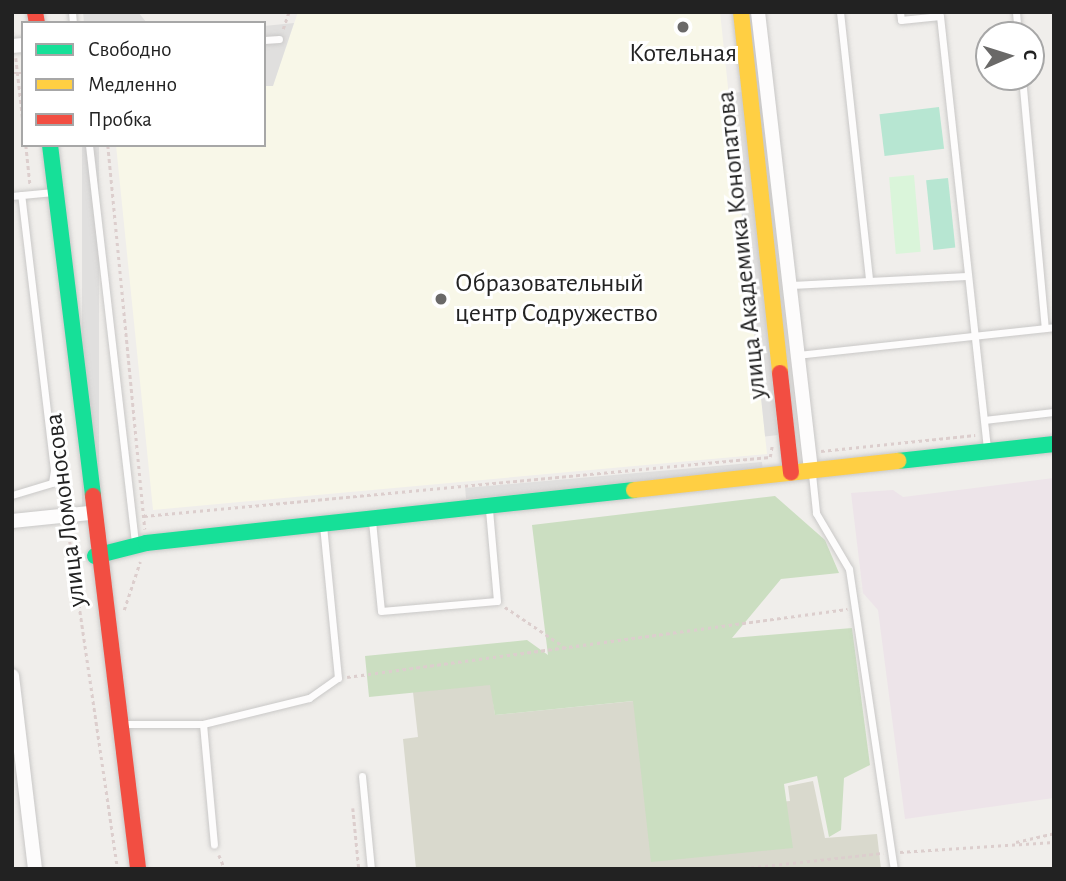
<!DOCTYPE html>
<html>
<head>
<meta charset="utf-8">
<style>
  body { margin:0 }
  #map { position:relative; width:1066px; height:881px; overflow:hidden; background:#f0eeeb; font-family:"Alegreya Sans",sans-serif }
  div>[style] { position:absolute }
  .industrial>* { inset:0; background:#ede4e9 }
  .education>* { inset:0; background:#f8f7e8 }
  .construction>* { inset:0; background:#d9d9cd }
  .forest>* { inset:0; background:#cbdec1 }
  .park>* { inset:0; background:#daf5da; transform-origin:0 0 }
  .pitch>* { inset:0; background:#b7e6d2; transform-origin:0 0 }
  .parking>* { inset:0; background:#e0dfde; transform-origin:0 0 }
  .path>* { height:2.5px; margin-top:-1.25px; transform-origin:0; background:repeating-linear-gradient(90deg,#dccecd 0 3.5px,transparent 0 7px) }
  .roads { filter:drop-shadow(0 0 2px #c9c8c7) drop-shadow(0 0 2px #c9c8c7) }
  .lane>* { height:7px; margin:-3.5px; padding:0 3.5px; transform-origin:3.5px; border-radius:3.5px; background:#fdfcfc }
  .street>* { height:14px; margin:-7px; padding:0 7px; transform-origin:7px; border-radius:7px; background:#fdfcfc }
  .fast>* { height:16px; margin:-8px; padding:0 8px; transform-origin:8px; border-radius:8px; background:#16e098 }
  .slow>* { height:16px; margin:-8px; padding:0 8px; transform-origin:8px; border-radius:8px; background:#ffcf43 }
  .jam>* { height:16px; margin:-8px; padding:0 8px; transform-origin:8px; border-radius:8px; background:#f24e42 }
  .dots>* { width:19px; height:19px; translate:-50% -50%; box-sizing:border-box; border:4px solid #fff; border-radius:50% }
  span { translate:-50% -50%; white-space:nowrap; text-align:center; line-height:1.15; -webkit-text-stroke:6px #fff; paint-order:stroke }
  .poi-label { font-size:26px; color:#222 }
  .left { translate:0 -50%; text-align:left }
  .street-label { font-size:26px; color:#222 }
  .frame { position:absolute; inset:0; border:14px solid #222; pointer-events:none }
  .legend { position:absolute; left:21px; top:21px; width:245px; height:126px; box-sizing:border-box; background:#fff; border:2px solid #a7a7a7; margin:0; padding:9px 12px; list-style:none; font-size:21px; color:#222 }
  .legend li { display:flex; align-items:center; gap:14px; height:35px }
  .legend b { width:35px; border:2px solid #a7a7a7 }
  .north { position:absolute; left:975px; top:21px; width:70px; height:70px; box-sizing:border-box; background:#fff; border:2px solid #a7a7a7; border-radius:50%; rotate:87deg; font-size:19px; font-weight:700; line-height:28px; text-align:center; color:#222 }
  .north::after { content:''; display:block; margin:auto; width:24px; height:32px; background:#6a6968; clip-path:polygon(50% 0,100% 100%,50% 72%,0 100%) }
</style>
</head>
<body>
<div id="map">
  <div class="industrial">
    <div style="clip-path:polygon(1054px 478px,1054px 798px,905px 819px,878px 610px,863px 593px,851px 493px,893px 490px,903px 497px)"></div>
  </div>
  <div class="education">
    <div style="clip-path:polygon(298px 12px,720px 12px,767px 454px,153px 510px,116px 145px,264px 145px,264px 86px,273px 85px)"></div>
  </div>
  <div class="construction">
    <div style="clip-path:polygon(491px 684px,495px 715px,634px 701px,768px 803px,790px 801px,788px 786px,813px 781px,825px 838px,877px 834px,881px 869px,416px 869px,403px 739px,418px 737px,413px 692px)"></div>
  </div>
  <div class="forest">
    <div style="clip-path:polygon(775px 496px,825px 540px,839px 573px,781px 579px,732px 638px,852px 628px,870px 765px,844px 778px,841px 830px,829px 837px,817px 776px,784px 784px,793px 848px,651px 862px,633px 701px,495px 715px,490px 685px,369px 697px,365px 656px,527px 640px,548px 655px,532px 525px)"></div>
  </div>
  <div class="park">
    <div style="left:914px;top:175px;width:77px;height:25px;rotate:85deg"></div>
  </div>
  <div class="pitch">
    <div style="left:939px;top:107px;width:42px;height:60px;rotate:83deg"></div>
    <div style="left:948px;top:178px;width:70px;height:22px;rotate:84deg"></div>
  </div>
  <div class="parking">
    <div style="clip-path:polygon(83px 12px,138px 12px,147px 23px,84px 23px)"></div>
    <div style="clip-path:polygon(294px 23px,273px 86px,264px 86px,264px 26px)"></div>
    <div style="left:742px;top:92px;width:345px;height:13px;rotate:84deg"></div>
    <div style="left:82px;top:145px;width:17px;height:372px"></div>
    <div style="left:762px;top:462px;width:11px;height:298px;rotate:85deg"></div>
  </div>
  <div class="path">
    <div style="left:12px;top:24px;width:10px;rotate:84deg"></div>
    <div style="left:283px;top:29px;width:18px;rotate:-71deg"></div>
    <div style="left:16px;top:58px;width:62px;rotate:83.6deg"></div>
    <div style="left:12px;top:73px;width:11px"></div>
    <div style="left:26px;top:145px;width:39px;rotate:84deg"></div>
    <div style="left:108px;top:145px;width:386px;rotate:84.5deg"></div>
    <div style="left:821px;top:451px;width:155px;rotate:-5.9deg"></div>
    <div style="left:63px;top:486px;width:18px;rotate:84deg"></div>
    <div style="left:144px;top:516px;width:629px;rotate:-5.38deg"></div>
    <div style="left:770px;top:457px;width:11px;rotate:-80deg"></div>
    <div style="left:68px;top:528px;width:345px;rotate:81.7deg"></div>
    <div style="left:505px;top:607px;width:77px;rotate:33.9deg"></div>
    <div style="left:124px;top:610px;width:51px;rotate:-71.6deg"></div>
    <div style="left:347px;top:677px;width:505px;rotate:-7.74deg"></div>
    <div style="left:353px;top:808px;width:61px;rotate:84.4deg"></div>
    <div style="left:1016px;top:842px;width:39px;rotate:-13deg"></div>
    <div style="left:900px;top:852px;width:154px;rotate:-3.7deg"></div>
    <div style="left:219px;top:855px;width:15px;rotate:67deg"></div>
    <div style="left:737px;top:869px;width:147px;rotate:-6.3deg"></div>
  </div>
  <div class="roads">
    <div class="lane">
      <div style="left:72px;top:12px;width:11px;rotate:85deg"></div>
      <div style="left:840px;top:12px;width:267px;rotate:83.8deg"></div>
      <div style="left:900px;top:12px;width:8px;rotate:83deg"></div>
      <div style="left:901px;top:20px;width:39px;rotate:-6deg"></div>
      <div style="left:940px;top:16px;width:437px;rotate:83.8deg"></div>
      <div style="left:1016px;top:12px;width:23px;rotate:85deg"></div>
      <div style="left:264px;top:40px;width:15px;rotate:-4deg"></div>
      <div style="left:1022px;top:77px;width:252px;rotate:84.8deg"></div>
      <div style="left:89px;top:145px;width:402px;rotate:83.4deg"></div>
      <div style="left:12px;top:196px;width:41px;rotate:-5.6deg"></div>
      <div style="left:790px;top:285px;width:178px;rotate:-2.9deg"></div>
      <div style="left:797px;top:355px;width:259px;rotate:-6.2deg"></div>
      <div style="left:984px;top:420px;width:70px;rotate:-6.5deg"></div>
      <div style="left:812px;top:474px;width:39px;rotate:84deg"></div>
      <div style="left:816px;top:513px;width:65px;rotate:59.5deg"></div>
      <div style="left:849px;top:569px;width:303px;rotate:81.5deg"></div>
      <div style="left:12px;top:495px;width:42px;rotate:-16.7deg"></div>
      <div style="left:52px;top:483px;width:13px;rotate:-81deg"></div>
      <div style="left:54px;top:470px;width:277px;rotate:-96.8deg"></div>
      <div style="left:372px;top:521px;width:90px;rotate:84.3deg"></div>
      <div style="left:381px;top:611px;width:116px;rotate:-4.9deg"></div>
      <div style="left:497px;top:601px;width:92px;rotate:-95deg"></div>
      <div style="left:123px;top:724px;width:80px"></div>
      <div style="left:203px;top:724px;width:109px;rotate:-13.8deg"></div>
      <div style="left:309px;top:698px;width:35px;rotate:-35deg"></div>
      <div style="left:338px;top:678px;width:153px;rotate:-95.6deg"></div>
      <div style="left:203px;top:724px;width:121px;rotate:84.8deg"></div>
      <div style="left:362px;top:776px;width:93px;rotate:84.5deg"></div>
    </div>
    <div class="street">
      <div style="left:758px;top:12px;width:461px;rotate:83.4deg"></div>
      <div style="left:12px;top:46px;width:11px;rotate:-5deg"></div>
      <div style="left:12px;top:521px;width:78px;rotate:-5.9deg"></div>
      <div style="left:12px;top:676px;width:194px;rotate:83.2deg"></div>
    </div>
    <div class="fast">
      <div style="left:50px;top:145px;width:354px;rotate:83deg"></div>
      <div style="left:898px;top:461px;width:157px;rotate:-6.2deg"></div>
      <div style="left:95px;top:556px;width:53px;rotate:-14.3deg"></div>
      <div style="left:146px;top:543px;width:491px;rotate:-6.2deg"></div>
    </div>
    <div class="slow">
      <div style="left:741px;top:12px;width:363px;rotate:83.8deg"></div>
      <div style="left:634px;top:490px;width:266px;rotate:-6.3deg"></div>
    </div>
    <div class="jam">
      <div style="left:35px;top:12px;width:11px;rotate:80deg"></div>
      <div style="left:780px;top:373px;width:100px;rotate:83.7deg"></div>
      <div style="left:93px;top:496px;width:376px;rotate:83.1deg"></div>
    </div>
  </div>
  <div class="dots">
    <div style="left:683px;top:27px;background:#6a6968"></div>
    <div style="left:441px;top:299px;background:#6a6968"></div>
  </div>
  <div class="poi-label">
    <span style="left:683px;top:54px">Котельная</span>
    <span class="left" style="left:455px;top:299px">Образовательный<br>центр Содружество</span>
  </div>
  <div class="street-label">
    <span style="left:742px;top:245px;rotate:-96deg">улица Академика Конопатова</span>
    <span style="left:66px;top:510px;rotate:-97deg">улица Ломоносова</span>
  </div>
  <div class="frame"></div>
  <ul class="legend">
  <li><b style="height:9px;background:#16e098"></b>Свободно</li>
  <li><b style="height:9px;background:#ffcf43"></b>Медленно</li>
  <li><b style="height:9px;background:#f24e42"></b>Пробка</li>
  </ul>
  <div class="north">С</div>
</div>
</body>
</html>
